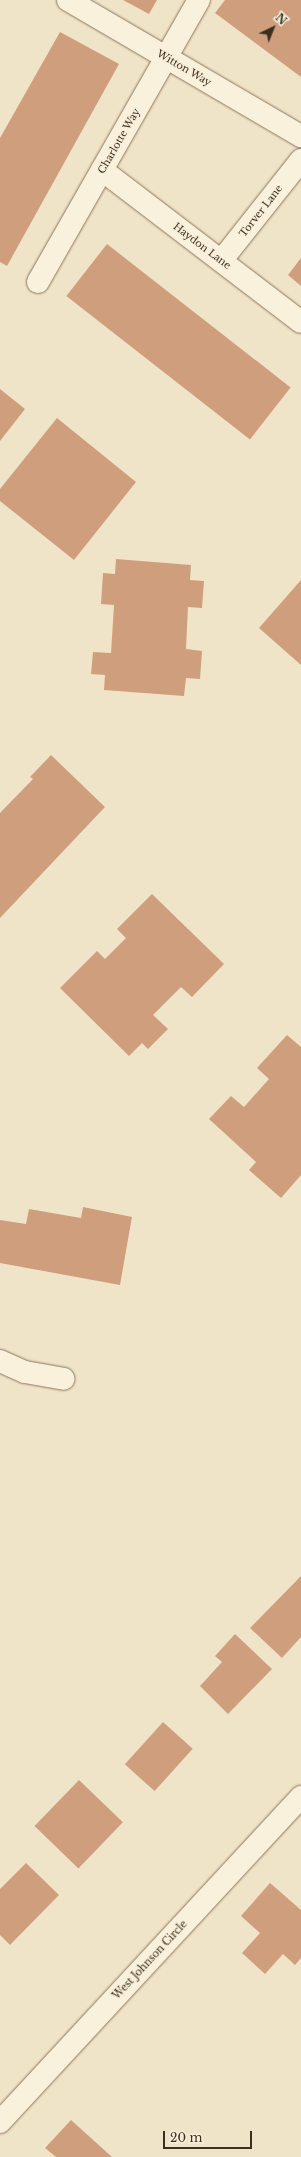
<!DOCTYPE html>
<html>
<head>
<meta charset="utf-8">
<style>
  body { margin:0 }
  #map { position:relative; width:301px; height:2157px; overflow:hidden; background:#f0e4c8; font-family:"Libre Baskerville",serif }
  div>[style] { position:absolute }
  .building>* { inset:0; background:#cf9f7d; transform-origin:0 0 }
  .roads { filter:drop-shadow(0 0 1px #8d765c) drop-shadow(0 0 1px #8d765c) }
  .street>* { height:22px; margin:-11px; padding:0 11px; transform-origin:11px; border-radius:11px; background:#faf1dc }
  span { translate:-50% -50%; white-space:nowrap; text-align:center; line-height:1.15; -webkit-text-stroke:3px #f7eed8; paint-order:stroke }
  .street-label { font-size:10px; color:#3d2e20 }
  .north { position:absolute; left:253px; top:8px; width:40px; height:40px; -webkit-text-stroke:3px #f7eed8; paint-order:stroke; rotate:43deg; font-size:11px; font-weight:700; line-height:16px; text-align:center; color:#3d2e20 }
  .north::after { content:''; display:block; margin:auto; width:14px; height:18px; background:#3d2e20; clip-path:polygon(50% 0,100% 100%,50% 72%,0 100%) }
  .scale { position:absolute; left:163px; top:2131px; width:89px; height:18px; box-sizing:border-box; border:2px solid #3d2e20; border-top:0; padding-left:5px; font-size:12px; line-height:14px; white-space:nowrap; color:#3d2e20; -webkit-text-stroke:3px #f7eed8; paint-order:stroke }
</style>
</head>
<body>
<div id="map">
  <div class="building">
    <div style="clip-path:polygon(123px 0,157px 0,149px 14px)"></div>
    <div style="clip-path:polygon(225px 0,301px 0,301px 77px,215px 13px)"></div>
    <div style="clip-path:polygon(60px 32px,119px 64px,7px 266px,0 262px,0 138px)"></div>
    <div style="left:107px;top:244px;width:233px;height:66px;rotate:38deg"></div>
    <div style="clip-path:polygon(301px 258px,301px 286px,288px 275px)"></div>
    <div style="clip-path:polygon(0 389px,25px 409px,0 441px)"></div>
    <div style="clip-path:polygon(57px 418px,136px 482px,74px 560px,0 501px,0 489px)"></div>
    <div style="clip-path:polygon(116px 559px,191px 565px,190px 580px,204px 581px,202px 608px,188px 607px,186px 649px,202px 651px,200px 679px,186px 678px,184px 696px,104px 690px,105px 675px,91px 674px,93px 652px,111px 653px,114px 605px,101px 604px,103px 573px,115px 574px)"></div>
    <div style="clip-path:polygon(301px 580px,301px 665px,259px 628px)"></div>
    <div style="clip-path:polygon(51px 755px,105px 807px,0 918px,0 813px,33px 779px,30px 777px)"></div>
    <div style="clip-path:polygon(152px 894px,224px 964px,192px 997px,181px 987px,153px 1015px,168px 1029px,148px 1049px,142px 1043px,129px 1056px,60px 988px,97px 951px,105px 959px,126px 938px,117px 929px)"></div>
    <div style="clip-path:polygon(287px 1035px,301px 1047px,301px 1175px,281px 1198px,249px 1170px,256px 1162px,209px 1119px,231px 1096px,244px 1107px,269px 1079px,257px 1068px)"></div>
    <div style="clip-path:polygon(83px 1207px,132px 1217px,120px 1285px,0 1263px,0 1220px,26px 1224px,29px 1209px,81px 1218px)"></div>
    <div style="clip-path:polygon(301px 1576px,301px 1637px,282px 1658px,250px 1628px)"></div>
    <div style="clip-path:polygon(235px 1634px,272px 1669px,228px 1714px,200px 1686px,222px 1662px,215px 1656px)"></div>
    <div style="left:163px;top:1722px;width:40px;height:57px;rotate:42deg"></div>
    <div style="left:79px;top:1780px;width:61px;height:64px;rotate:44deg"></div>
    <div style="clip-path:polygon(26px 1863px,59px 1895px,10px 1945px,0 1935px,0 1889px)"></div>
    <div style="clip-path:polygon(270px 1883px,301px 1910px,301px 1958px,295px 1965px,283px 1954px,265px 1974px,242px 1953px,260px 1933px,241px 1916px)"></div>
    <div style="clip-path:polygon(71px 2120px,112px 2157px,56px 2157px,45px 2148px)"></div>
  </div>
  <div class="roads">
    <div class="street">
      <div style="left:68px;top:0;width:270px;rotate:30.3deg"></div>
      <div style="left:102px;top:170px;width:250px;rotate:37.4deg"></div>
      <div style="left:221px;top:261px;width:129px;rotate:-51.6deg"></div>
      <div style="left:38px;top:282px;width:325px;rotate:-60.3deg"></div>
      <div style="left:0;top:1361px;width:27px;rotate:24deg"></div>
      <div style="left:25px;top:1372px;width:39px;rotate:10deg"></div>
      <div style="left:0;top:2122px;width:443px;rotate:-47.2deg"></div>
    </div>
  </div>
  <div class="street-label">
    <span style="left:184px;top:68px;rotate:30deg">Witton Way</span>
    <span style="left:119px;top:141px;rotate:-60deg">Charlotte Way</span>
    <span style="left:261px;top:211px;rotate:-52deg">Torver Lane</span>
    <span style="left:202px;top:246px;rotate:37deg">Haydon Lane</span>
    <span style="left:150px;top:1960px;rotate:-47deg">West Johnson Circle</span>
  </div>
  <div class="north">N</div>
  <div class="scale">20 m</div>
</div>
</body>
</html>
